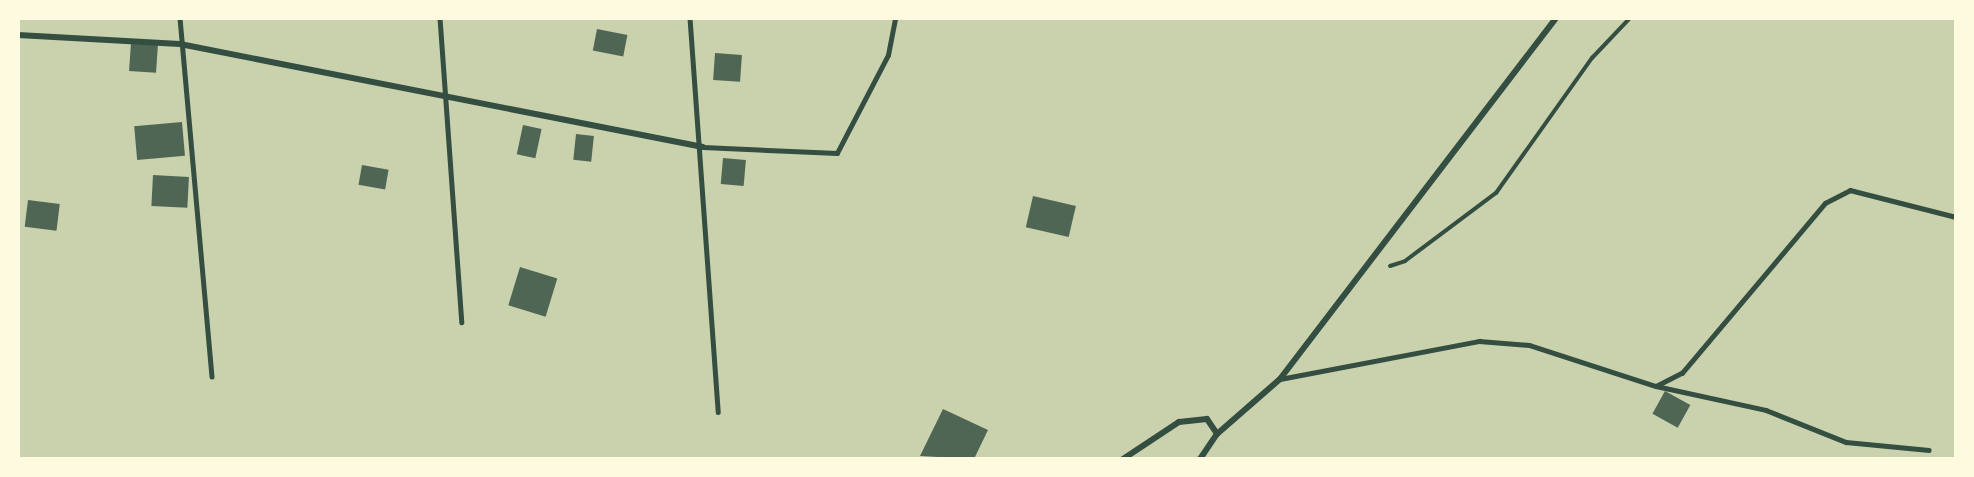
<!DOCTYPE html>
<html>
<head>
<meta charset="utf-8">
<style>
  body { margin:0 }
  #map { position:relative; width:1974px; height:477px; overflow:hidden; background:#e9edc9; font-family:"DM Sans",sans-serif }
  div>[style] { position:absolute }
  .green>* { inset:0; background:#cad2ad; transform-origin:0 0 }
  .building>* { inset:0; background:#4f6655; transform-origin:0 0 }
  .path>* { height:4px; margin:-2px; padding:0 2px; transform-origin:2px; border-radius:2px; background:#344e41 }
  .service>* { height:4.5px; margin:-2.25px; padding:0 2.25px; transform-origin:2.25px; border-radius:2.25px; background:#344e41 }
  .minor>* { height:6px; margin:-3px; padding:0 3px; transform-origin:3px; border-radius:3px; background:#344e41 }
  span { translate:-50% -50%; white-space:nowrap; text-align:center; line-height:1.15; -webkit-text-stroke:4.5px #fefae0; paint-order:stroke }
  .frame { position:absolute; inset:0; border:20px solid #fefae0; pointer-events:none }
</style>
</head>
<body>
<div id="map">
  <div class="green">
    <div style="left:18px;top:18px;width:1938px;height:441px"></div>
  </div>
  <div class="building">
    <div style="left:597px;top:29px;width:31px;height:22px;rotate:11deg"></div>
    <div style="left:131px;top:43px;width:27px;height:28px;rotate:4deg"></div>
    <div style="left:715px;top:53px;width:27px;height:27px;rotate:4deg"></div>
    <div style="left:182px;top:122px;width:34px;height:48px;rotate:85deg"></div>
    <div style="left:523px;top:125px;width:19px;height:30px;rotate:12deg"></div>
    <div style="left:576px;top:134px;width:18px;height:26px;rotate:6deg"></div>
    <div style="left:723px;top:158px;width:23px;height:26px;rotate:5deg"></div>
    <div style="left:362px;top:165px;width:27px;height:20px;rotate:10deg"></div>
    <div style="left:153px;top:175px;width:36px;height:31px;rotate:3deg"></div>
    <div style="left:1033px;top:196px;width:44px;height:32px;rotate:13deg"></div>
    <div style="left:28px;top:200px;width:32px;height:27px;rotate:7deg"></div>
    <div style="left:520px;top:267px;width:39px;height:40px;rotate:17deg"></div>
    <div style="left:1665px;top:391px;width:29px;height:26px;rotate:29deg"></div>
    <div style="clip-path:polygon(943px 409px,988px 430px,974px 459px,920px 456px)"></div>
  </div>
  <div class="path">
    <div style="left:1390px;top:266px;width:16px;rotate:-18deg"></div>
    <div style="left:1405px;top:261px;width:114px;rotate:-36.8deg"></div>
    <div style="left:1496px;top:193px;width:166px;rotate:-54.6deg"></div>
    <div style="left:1592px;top:58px;width:55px;rotate:-46.5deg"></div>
  </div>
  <div class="service">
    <div style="left:180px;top:18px;width:360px;rotate:84.9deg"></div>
    <div style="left:440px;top:18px;width:305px;rotate:85.9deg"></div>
    <div style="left:690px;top:18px;width:395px;rotate:85.9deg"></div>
    <div style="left:703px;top:147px;width:134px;rotate:2.6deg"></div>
    <div style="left:837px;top:153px;width:110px;rotate:-62.5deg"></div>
    <div style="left:888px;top:55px;width:38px;rotate:-79deg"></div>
    <div style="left:1280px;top:379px;width:203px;rotate:-10.8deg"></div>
    <div style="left:1479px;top:341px;width:50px;rotate:4.6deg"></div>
    <div style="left:1529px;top:345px;width:133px;rotate:17.9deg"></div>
    <div style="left:1656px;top:386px;width:113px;rotate:12.3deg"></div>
    <div style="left:1766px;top:410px;width:86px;rotate:21.8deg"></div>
    <div style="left:1846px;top:442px;width:83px;rotate:5.5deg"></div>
    <div style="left:1656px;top:386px;width:29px;rotate:-27deg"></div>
    <div style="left:1682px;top:373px;width:222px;rotate:-49.9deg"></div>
    <div style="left:1825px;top:203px;width:28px;rotate:-27deg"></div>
    <div style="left:1850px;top:190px;width:109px;rotate:14.3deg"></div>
  </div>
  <div class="minor">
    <div style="left:18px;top:35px;width:162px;rotate:3.2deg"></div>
    <div style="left:180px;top:44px;width:533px;rotate:11.14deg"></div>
    <div style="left:1123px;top:459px;width:67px;rotate:-33.5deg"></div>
    <div style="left:1179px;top:422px;width:28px;rotate:-6deg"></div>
    <div style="left:1207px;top:419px;width:18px;rotate:56deg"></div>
    <div style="left:1217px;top:434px;width:84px;rotate:-41.1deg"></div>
    <div style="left:1280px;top:379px;width:454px;rotate:-52.6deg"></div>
    <div style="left:1200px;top:459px;width:30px;rotate:-56deg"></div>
  </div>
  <div class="frame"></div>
</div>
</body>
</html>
